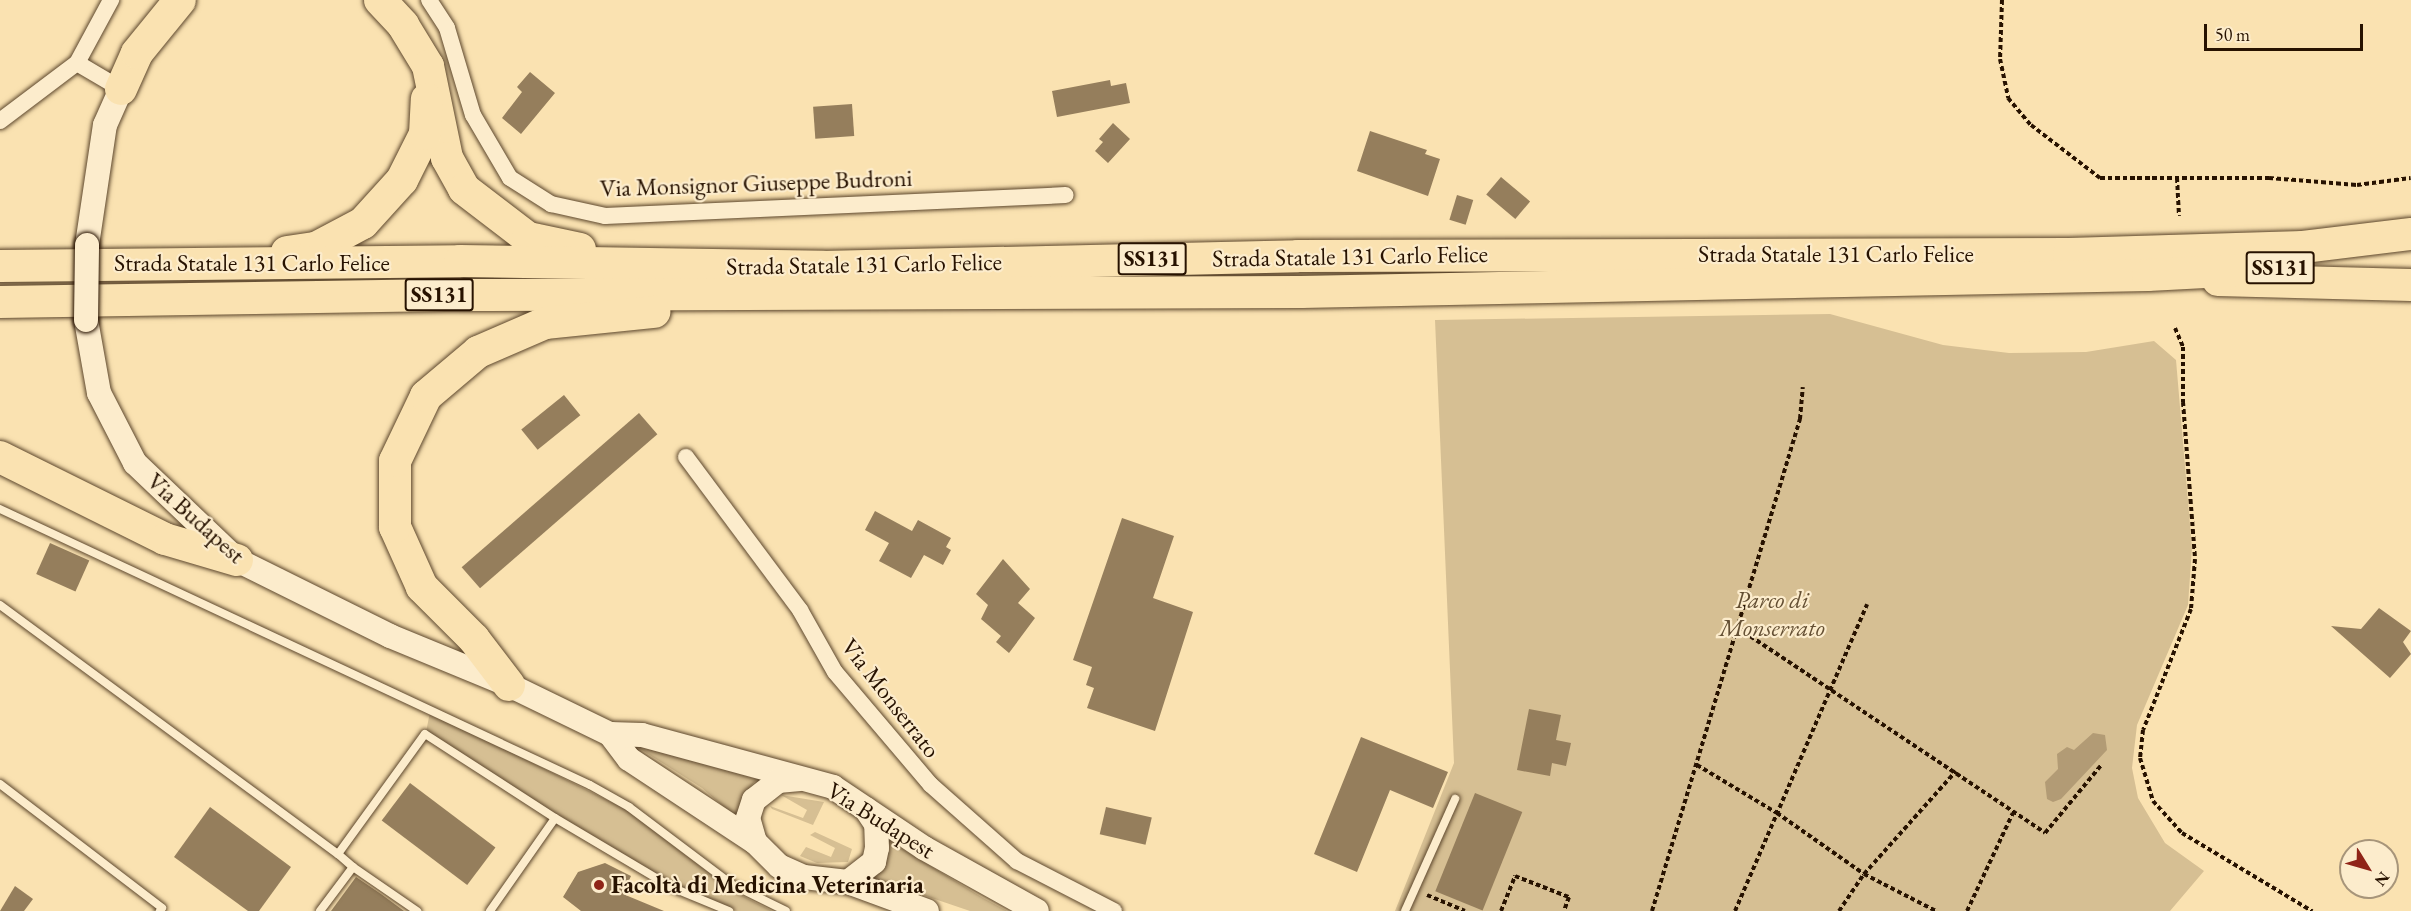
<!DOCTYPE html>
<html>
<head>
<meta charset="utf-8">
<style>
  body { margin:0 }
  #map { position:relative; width:2411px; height:911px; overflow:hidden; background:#fae2b1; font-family:"EB Garamond",serif }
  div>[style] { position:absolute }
  .green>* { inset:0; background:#d6bf93 }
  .water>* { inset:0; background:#b29b75 }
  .building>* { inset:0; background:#957e5c; transform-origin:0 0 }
  .path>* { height:4px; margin-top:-2px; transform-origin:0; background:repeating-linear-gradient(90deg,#271200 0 4.5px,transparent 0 7.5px) }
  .roads { filter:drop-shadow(0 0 2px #5c462c) drop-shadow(0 0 2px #5c462c) }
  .lane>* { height:8px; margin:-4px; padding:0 4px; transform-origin:4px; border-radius:4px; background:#fceccc }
  .street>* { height:16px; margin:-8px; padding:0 8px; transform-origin:8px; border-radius:8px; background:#fceccc }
  .secondary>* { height:24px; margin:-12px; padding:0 12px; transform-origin:12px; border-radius:12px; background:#fceccc }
  .highway>* { height:32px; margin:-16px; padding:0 16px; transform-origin:16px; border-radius:16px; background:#fae2b1 }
  .bridges { filter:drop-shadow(0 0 2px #271200) drop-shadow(0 0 2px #271200) }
  .secondary-bridge>* { height:24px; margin:-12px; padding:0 12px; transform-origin:12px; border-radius:12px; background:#fceccc }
  .dots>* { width:16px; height:16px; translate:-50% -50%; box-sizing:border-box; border:3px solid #fceccc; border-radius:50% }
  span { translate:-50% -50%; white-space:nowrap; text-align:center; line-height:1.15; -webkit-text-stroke:4.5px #fceccc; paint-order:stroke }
  .shield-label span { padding:2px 4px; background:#fceccc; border:2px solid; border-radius:4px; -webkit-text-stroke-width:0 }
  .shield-label { font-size:22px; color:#271200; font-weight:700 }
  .street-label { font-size:24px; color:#271200 }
  .park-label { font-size:24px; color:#644f33; font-style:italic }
  .poi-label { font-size:24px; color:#271200; font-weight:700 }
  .left { translate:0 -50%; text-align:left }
  .north { position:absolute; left:2339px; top:839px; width:60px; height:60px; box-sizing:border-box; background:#fceccc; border:2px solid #a7957a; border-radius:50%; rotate:127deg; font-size:16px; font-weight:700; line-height:24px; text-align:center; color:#271200 }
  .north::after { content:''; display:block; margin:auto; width:21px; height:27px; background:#8f2418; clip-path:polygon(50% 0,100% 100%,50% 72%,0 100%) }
  .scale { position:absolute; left:2204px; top:24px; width:159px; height:27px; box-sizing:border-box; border:3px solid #271200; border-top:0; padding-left:8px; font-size:18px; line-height:21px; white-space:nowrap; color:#271200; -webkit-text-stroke:4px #fceccc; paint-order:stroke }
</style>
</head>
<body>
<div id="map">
  <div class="green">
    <div style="clip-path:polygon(1830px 314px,1943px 345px,2009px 353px,2086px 352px,2154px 341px,2176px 360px,2192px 548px,2188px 605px,2137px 725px,2132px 768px,2138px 798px,2165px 843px,2204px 871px,2170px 911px,1395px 911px,1454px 763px,1435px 320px)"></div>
    <div style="clip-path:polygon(430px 712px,625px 809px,733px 891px,772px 911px,736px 911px,673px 885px,557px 817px,426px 732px)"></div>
    <div style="clip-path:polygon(634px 745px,757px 779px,746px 792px,739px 820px,702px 788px)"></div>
    <div style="clip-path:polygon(781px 795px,824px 802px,813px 825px,772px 809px,770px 806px,803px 818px,807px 810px)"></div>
    <div style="clip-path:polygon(815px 832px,852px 849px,848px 862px,817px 863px,800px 856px,806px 847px,831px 857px,835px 848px,810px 835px)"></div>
    <div style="clip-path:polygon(886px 839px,983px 898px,1007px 911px,970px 911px,870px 877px)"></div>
  </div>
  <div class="water">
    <div style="clip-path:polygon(2093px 733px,2105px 735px,2107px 750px,2061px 799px,2053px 802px,2047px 799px,2045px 782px,2058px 769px,2057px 754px,2067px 747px,2074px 750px)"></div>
  </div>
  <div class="building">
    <div style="clip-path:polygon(530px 72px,555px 93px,521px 134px,502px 118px,522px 92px,517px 87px)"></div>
    <div style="clip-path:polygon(1110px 80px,1111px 86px,1126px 83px,1130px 103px,1057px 117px,1052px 91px)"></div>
    <div style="left:852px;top:104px;width:32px;height:39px;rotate:86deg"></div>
    <div style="clip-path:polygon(1113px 123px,1130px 139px,1108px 163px,1095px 151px,1103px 142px,1099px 139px)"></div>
    <div style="clip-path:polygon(1370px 131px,1427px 150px,1425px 154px,1440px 159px,1428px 196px,1357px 171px)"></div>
    <div style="left:1501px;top:177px;width:38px;height:23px;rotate:40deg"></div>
    <div style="left:1457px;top:195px;width:17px;height:26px;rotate:17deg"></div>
    <div style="left:564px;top:395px;width:26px;height:55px;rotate:51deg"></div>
    <div style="left:639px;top:413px;width:28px;height:235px;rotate:49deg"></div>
    <div style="clip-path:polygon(875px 511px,912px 531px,918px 520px,951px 538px,946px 547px,951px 550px,943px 565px,924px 555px,911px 578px,879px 561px,889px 543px,865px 530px)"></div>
    <div style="clip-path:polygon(1122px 518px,1174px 536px,1153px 598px,1193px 612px,1155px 731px,1087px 708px,1094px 688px,1086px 685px,1092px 667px,1073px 660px)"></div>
    <div style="left:50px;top:543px;width:43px;height:34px;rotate:24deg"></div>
    <div style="clip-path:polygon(1003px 559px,1030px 589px,1018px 603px,1035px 618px,1009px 653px,996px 642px,1001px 636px,981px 619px,988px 605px,976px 594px)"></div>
    <div style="clip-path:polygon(2379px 608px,2411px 631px,2403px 642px,2411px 654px,2390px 678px,2331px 626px,2361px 629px)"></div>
    <div style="clip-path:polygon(1529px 709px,1561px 715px,1556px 740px,1571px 743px,1566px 766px,1552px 763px,1550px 776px,1517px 770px)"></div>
    <div style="clip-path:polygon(1361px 737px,1448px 772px,1433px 808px,1390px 790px,1357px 872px,1314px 854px)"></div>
    <div style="left:410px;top:783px;width:107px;height:47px;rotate:37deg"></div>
    <div style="left:1475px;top:793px;width:51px;height:106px;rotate:22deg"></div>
    <div style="clip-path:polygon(210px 807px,291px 867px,259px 911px,248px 911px,174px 857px)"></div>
    <div style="left:1106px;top:807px;width:47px;height:28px;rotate:13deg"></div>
    <div style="clip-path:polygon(605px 863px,631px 876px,623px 894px,664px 911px,581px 911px,563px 897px,578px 872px)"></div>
    <div style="clip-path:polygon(356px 877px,381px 894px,404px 911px,331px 911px)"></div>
    <div style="clip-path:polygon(15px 886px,33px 899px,24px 911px,0 911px)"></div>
  </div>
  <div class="path">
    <div style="left:2002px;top:0;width:59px;rotate:91.9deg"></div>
    <div style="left:2000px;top:59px;width:40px;rotate:78deg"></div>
    <div style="left:2008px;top:98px;width:35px;rotate:50deg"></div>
    <div style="left:2031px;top:125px;width:87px;rotate:37.5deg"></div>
    <div style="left:2100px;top:178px;width:169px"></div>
    <div style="left:2269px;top:178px;width:88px;rotate:4.5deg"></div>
    <div style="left:2357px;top:185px;width:54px;rotate:-7.4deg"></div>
    <div style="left:2177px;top:178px;width:38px;rotate:87deg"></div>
    <div style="left:2175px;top:328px;width:21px;rotate:67deg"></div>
    <div style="left:2183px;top:347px;width:55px;rotate:90deg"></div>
    <div style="left:2183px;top:402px;width:157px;rotate:85.6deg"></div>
    <div style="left:2195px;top:559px;width:50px;rotate:94.6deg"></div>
    <div style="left:2191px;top:609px;width:130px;rotate:111.6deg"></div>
    <div style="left:2143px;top:730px;width:28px;rotate:96deg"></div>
    <div style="left:2140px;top:758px;width:45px;rotate:73.2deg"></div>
    <div style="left:2153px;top:801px;width:43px;rotate:47.8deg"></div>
    <div style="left:2182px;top:833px;width:152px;rotate:31deg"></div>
    <div style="left:1738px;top:628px;width:369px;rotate:33.7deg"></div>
    <div style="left:2045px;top:833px;width:89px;rotate:-50.4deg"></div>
    <div style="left:1697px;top:765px;width:93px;rotate:31deg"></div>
    <div style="left:1777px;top:813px;width:106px;rotate:35deg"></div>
    <div style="left:1864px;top:874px;width:138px;rotate:-48.2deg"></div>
    <div style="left:1427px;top:895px;width:41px;rotate:22.8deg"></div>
    <div style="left:1501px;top:911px;width:38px;rotate:-68deg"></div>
    <div style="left:1515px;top:876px;width:58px;rotate:21.3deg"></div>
    <div style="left:1569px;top:897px;width:15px;rotate:110deg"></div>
    <div style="left:1652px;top:911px;width:514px;rotate:-73.26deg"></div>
    <div style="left:1800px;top:419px;width:32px;rotate:-85deg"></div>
    <div style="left:1735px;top:911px;width:334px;rotate:-66.7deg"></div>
    <div style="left:1839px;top:911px;width:45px;rotate:-56deg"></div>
    <div style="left:1864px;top:874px;width:81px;rotate:27.2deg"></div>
    <div style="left:1967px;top:911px;width:108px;rotate:-64.9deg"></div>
  </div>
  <div class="roads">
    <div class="lane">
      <div style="left:0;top:509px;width:651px;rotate:25.07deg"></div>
      <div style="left:590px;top:785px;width:45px;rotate:29.4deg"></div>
      <div style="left:629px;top:807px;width:128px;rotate:37deg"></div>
      <div style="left:731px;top:884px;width:61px;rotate:26.1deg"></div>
      <div style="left:0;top:605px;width:420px;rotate:36.4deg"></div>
      <div style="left:338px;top:854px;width:148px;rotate:-54.1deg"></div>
      <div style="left:425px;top:734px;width:155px;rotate:32.9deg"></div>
      <div style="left:555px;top:818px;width:135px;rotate:30.7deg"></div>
      <div style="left:671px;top:887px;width:63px;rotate:22.5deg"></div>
      <div style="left:0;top:784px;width:204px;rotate:37.4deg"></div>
      <div style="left:162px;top:908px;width:4px;rotate:124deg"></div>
      <div style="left:338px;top:854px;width:20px;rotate:41deg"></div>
      <div style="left:320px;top:911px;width:55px;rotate:-53.1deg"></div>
      <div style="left:353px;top:867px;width:78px;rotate:34.5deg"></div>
      <div style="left:490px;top:911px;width:113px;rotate:-55deg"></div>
      <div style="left:1405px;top:911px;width:123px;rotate:-65.9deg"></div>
    </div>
    <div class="street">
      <div style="left:429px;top:0;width:33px;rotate:57deg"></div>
      <div style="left:447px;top:28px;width:91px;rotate:73.4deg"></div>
      <div style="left:473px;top:115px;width:73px;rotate:59.6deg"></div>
      <div style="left:510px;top:178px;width:49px;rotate:32.4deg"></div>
      <div style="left:551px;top:204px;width:55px;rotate:12.5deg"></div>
      <div style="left:605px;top:216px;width:461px;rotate:-2.6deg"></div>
      <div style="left:77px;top:63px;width:51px;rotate:30.6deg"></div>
      <div style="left:0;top:121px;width:96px;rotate:-37deg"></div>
      <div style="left:77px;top:63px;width:72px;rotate:-61.6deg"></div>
      <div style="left:686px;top:457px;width:191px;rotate:53.3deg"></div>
      <div style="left:800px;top:610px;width:71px;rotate:60.6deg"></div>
      <div style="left:835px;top:672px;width:148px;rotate:49.7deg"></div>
      <div style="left:931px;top:785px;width:115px;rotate:41.5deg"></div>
      <div style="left:1017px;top:861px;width:109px;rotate:27.3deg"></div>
    </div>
    <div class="secondary">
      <div style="left:87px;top:245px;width:121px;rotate:-81.5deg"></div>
      <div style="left:105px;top:125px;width:39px;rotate:-66deg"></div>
      <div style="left:86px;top:320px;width:74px;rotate:79.9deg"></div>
      <div style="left:99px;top:393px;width:79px;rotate:62.8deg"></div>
      <div style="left:135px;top:463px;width:141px;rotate:43.6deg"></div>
      <div style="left:237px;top:560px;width:171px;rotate:26.4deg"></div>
      <div style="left:390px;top:636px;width:129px;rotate:22.4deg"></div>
      <div style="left:509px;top:685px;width:112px;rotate:25.9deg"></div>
      <div style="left:610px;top:734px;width:32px;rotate:2deg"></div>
      <div style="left:642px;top:735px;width:198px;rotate:15.2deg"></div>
      <div style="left:833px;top:787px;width:110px;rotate:33.8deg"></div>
      <div style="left:924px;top:848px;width:129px;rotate:29.1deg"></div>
      <div style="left:610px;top:734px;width:31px;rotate:53deg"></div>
      <div style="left:629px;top:759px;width:151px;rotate:33.4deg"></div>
      <div style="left:755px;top:842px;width:34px;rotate:45deg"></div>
      <div style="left:779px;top:866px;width:27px;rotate:24deg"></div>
      <div style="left:804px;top:877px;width:44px;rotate:6.5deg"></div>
      <div style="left:848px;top:882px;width:84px;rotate:20.2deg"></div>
      <div style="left:755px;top:842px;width:25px;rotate:-106deg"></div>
      <div style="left:748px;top:818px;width:19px;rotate:-72deg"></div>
      <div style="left:754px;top:800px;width:31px;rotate:-38deg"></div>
      <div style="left:778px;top:781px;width:22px;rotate:-5deg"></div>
      <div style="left:848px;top:882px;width:33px;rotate:-38deg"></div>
      <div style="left:874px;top:862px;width:14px;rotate:-78deg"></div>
      <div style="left:877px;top:848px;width:24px;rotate:-92deg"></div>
      <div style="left:876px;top:824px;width:18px;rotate:-124deg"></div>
    </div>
    <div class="highway">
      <div style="left:380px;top:0;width:34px;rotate:47deg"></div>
      <div style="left:403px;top:25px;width:48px;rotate:58.6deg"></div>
      <div style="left:428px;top:66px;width:94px;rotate:78.3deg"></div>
      <div style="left:447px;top:158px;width:35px;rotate:61deg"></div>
      <div style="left:464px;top:189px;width:81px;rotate:37.4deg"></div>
      <div style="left:528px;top:238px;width:53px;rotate:11.9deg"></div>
      <div style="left:121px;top:89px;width:39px;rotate:-66deg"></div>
      <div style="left:137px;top:53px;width:68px;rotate:-50.9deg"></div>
      <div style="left:287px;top:252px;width:29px;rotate:-8deg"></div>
      <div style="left:316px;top:248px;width:53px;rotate:-28deg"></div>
      <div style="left:363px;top:223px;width:58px;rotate:-47.8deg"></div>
      <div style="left:402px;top:180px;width:51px;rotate:-63.4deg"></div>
      <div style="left:425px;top:134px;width:35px;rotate:-87deg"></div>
      <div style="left:0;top:266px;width:460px;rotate:-0.6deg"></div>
      <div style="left:460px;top:261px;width:363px;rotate:0.9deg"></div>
      <div style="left:823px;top:267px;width:475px;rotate:-1.3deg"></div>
      <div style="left:1298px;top:256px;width:771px;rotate:-0.15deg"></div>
      <div style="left:2069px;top:254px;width:234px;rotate:-1.7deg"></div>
      <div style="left:2303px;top:247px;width:109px;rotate:-6.9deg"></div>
      <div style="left:2218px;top:280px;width:193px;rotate:1.5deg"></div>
      <div style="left:0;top:302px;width:461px;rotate:-0.9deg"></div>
      <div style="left:461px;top:295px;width:840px;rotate:-0.2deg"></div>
      <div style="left:1301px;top:292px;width:847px;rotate:-1.15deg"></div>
      <div style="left:2148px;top:275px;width:95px;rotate:-3deg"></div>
      <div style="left:0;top:457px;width:184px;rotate:26.4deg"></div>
      <div style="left:165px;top:539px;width:75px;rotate:16.3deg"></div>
      <div style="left:509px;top:685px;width:58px;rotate:-127.3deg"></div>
      <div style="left:474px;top:639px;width:74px;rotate:-135deg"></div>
      <div style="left:422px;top:587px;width:66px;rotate:-114.2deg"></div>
      <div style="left:395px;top:527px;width:66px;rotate:-90deg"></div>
      <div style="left:395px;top:461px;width:72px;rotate:-64.5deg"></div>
      <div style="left:426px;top:396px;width:68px;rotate:-40.2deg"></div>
      <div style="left:478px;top:352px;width:73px;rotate:-23.4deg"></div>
      <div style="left:545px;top:323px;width:110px;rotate:-5.8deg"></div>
    </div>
  </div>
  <div class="bridges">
    <div class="secondary-bridge">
      <div style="left:86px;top:320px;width:75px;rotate:-89.2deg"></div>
    </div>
  </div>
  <div class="dots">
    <div style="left:599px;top:885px;background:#8f2418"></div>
  </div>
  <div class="shield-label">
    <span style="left:1152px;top:259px">SS131</span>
    <span style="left:2280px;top:268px">SS131</span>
    <span style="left:439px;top:295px">SS131</span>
  </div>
  <div class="street-label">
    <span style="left:756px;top:183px;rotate:-2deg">Via Monsignor Giuseppe Budroni</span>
    <span style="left:1836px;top:254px">Strada Statale 131 Carlo Felice</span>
    <span style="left:1350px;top:256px;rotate:-1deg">Strada Statale 131 Carlo Felice</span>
    <span style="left:252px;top:263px">Strada Statale 131 Carlo Felice</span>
    <span style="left:864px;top:264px;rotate:-1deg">Strada Statale 131 Carlo Felice</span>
    <span style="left:196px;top:518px;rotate:42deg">Via Budapest</span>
    <span style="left:891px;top:698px;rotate:52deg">Via Monserrato</span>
    <span style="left:881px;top:820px;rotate:32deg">Via Budapest</span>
  </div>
  <div class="park-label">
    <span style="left:1772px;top:614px">Parco di<br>Monserrato</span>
  </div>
  <div class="poi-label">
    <span class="left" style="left:611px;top:885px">Facoltà di Medicina Veterinaria</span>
  </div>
  <div class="north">N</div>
  <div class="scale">50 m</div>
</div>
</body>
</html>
